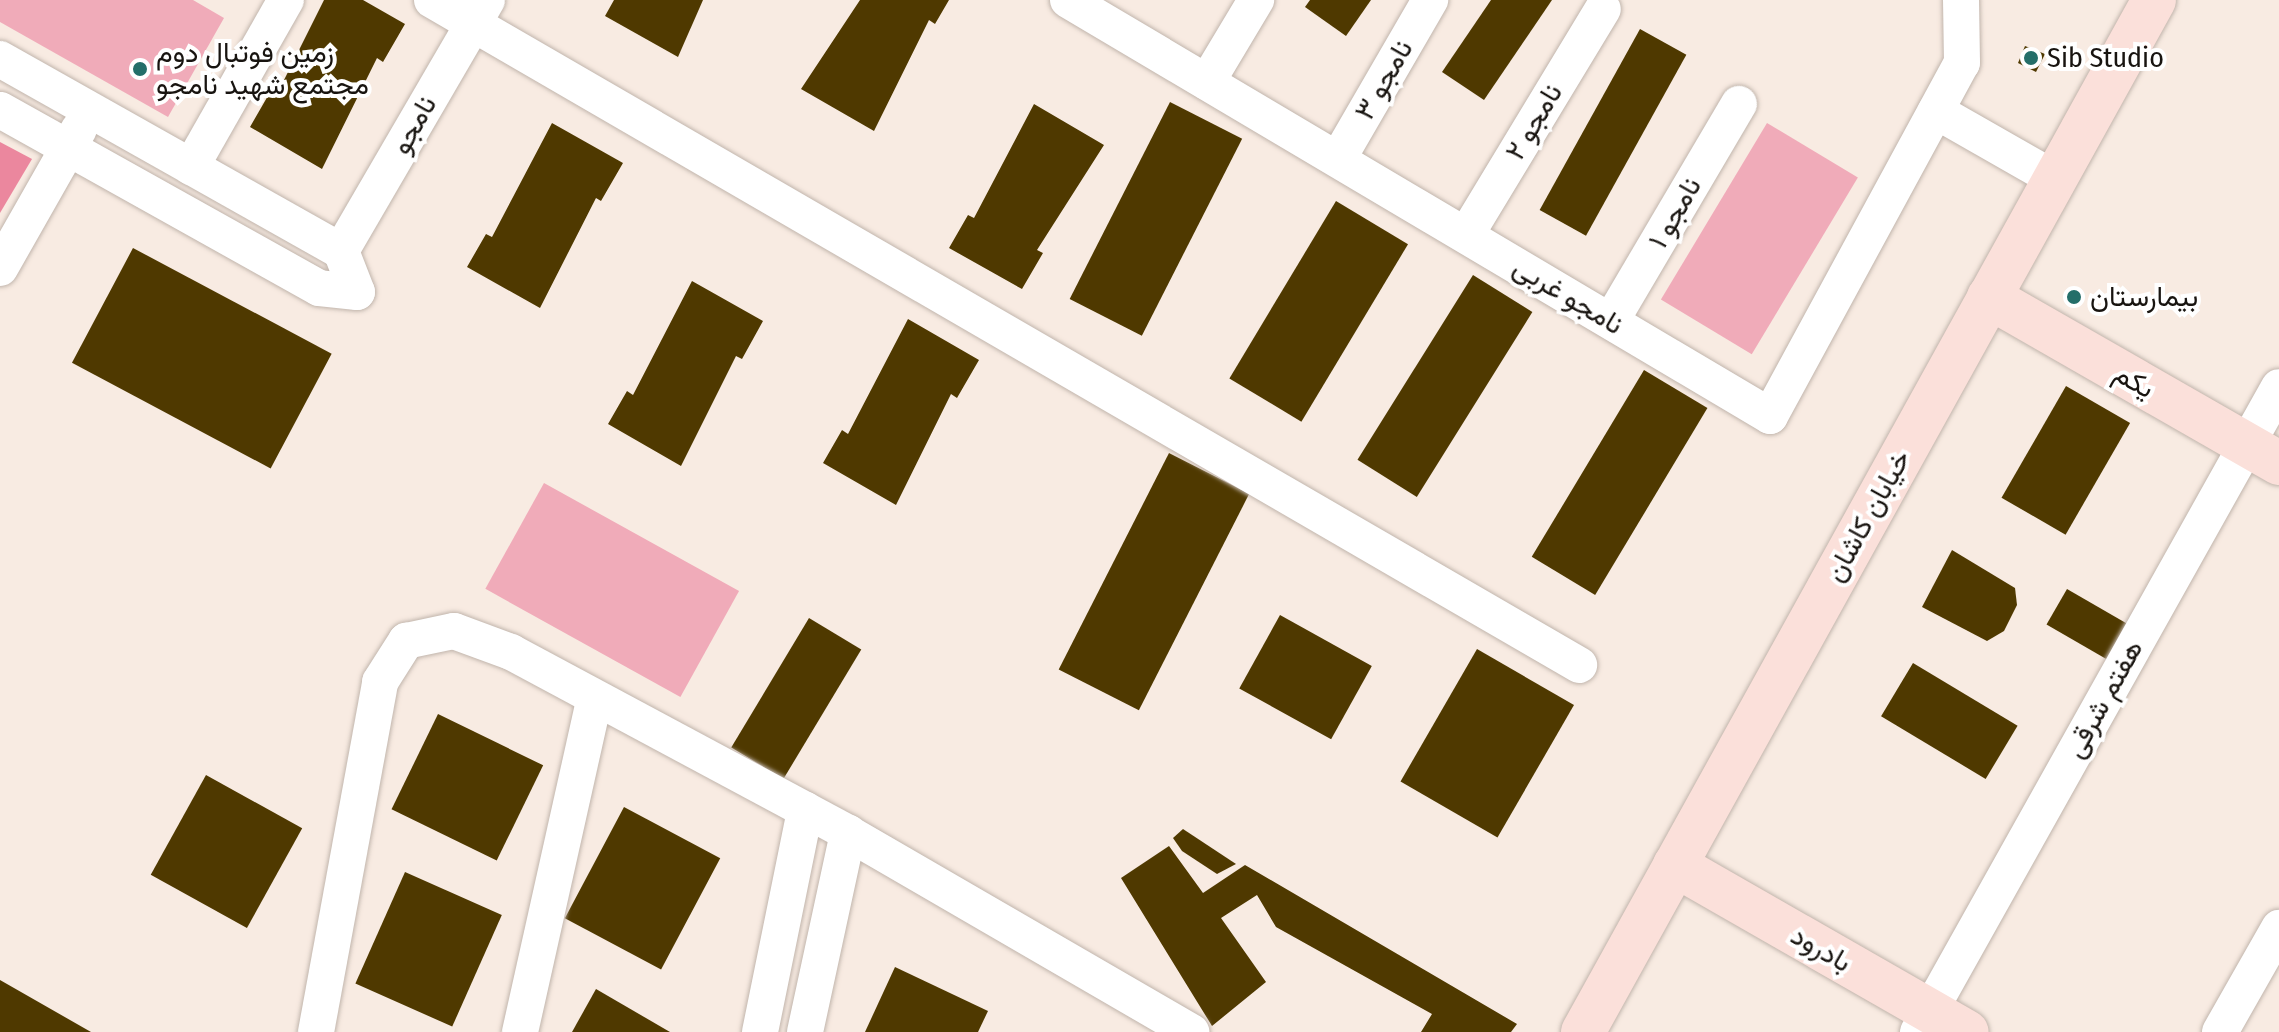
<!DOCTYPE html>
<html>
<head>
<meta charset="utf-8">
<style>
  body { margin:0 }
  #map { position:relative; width:2279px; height:1032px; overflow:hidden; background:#f8ebe2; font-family:"Fira Sans Condensed",Vazirmatn,sans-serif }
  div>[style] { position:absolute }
  .green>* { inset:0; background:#f0abb9; transform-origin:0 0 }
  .forest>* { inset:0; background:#eb879e }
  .building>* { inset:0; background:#4f3900; transform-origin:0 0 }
  .roads { filter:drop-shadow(0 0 2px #c1b5ac) drop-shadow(0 0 2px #c1b5ac) }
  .street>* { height:36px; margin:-18px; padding:0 18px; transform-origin:18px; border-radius:18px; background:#fff }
  .secondary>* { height:44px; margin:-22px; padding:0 22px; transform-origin:22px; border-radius:22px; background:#fbe0da }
  .dots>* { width:22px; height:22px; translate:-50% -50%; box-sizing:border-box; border:4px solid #fff; border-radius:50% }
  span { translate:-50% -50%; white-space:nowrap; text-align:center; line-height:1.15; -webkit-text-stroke:8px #fff; paint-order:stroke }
  .poi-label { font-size:28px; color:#181410 }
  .left { translate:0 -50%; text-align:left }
  .street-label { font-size:28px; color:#181410 }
</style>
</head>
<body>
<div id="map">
  <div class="green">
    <div style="clip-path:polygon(0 0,193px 0,224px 18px,168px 117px,0 22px)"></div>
    <div style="left:1767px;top:123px;width:106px;height:206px;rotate:31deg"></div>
    <div style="left:544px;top:483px;width:223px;height:121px;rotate:29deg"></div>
  </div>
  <div class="forest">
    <div style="clip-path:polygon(0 142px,32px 159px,0 213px)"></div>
  </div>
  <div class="building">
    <div style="clip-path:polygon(324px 0,363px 0,405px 24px,383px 62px,377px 58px,322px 169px,250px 127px,269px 94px,275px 98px)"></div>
    <div style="clip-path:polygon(614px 0,703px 0,678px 57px,605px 16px)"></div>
    <div style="clip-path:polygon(860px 0,949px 0,935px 24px,929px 20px,874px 131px,801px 89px)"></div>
    <div style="clip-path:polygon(1310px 0,1371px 0,1346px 36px,1305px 7px)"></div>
    <div style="clip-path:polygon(1491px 0,1552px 0,1484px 100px,1442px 72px)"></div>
    <div style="left:1640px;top:29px;width:53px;height:207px;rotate:29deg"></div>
    <div style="clip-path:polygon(2025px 46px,2045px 54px,2036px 72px,2018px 63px)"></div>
    <div style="left:1170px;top:102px;width:81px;height:221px;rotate:27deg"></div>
    <div style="clip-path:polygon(1034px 104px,1104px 145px,1037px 250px,1043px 253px,1022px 289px,949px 248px,968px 215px,974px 218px)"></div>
    <div style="clip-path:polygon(552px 123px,623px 163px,601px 201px,596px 198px,540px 308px,467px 267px,486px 234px,492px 237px)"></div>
    <div style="left:1336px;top:201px;width:84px;height:207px;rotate:31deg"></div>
    <div style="left:133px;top:248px;width:225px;height:130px;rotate:28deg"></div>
    <div style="left:1473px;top:275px;width:70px;height:218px;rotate:32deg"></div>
    <div style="clip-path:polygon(692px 281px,763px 321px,742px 359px,736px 356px,681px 466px,608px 424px,627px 391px,633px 395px)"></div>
    <div style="clip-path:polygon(908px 319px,979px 360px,957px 398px,951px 394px,896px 505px,823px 463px,842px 430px,848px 434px)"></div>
    <div style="left:1644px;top:370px;width:74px;height:218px;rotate:31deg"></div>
    <div style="left:2066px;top:386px;width:74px;height:129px;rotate:30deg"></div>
    <div style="left:1169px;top:453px;width:90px;height:243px;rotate:27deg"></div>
    <div style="clip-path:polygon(1952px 550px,2015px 588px,2017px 605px,2004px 631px,1987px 641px,1922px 607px)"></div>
    <div style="left:2067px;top:589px;width:78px;height:41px;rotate:30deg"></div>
    <div style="left:1280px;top:615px;width:105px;height:84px;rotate:29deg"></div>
    <div style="left:809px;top:618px;width:61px;height:151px;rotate:31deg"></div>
    <div style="left:1477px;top:649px;width:112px;height:153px;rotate:30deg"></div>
    <div style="left:1913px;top:663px;width:122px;height:62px;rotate:31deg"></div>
    <div style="left:438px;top:714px;width:117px;height:106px;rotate:26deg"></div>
    <div style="left:206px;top:775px;width:110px;height:114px;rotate:29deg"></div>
    <div style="left:624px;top:807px;width:109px;height:126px;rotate:28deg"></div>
    <div style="clip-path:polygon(1183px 829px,1236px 864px,1217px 874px,1182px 851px,1173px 838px)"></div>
    <div style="clip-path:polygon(1169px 846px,1203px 893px,1245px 865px,1517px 1024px,1511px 1032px,1421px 1032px,1432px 1014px,1276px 927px,1257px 895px,1221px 918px,1266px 982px,1212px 1026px,1121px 878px)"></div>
    <div style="left:405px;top:872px;width:106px;height:122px;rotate:24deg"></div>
    <div style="clip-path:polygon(895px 967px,988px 1011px,978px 1032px,865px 1032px)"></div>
    <div style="clip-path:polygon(0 980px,91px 1032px,0 1032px)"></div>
    <div style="clip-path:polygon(596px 989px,670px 1032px,572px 1032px)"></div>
  </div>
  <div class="roads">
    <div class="street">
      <div style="left:432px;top:0;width:1326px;rotate:30.1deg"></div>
      <div style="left:1068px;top:0;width:816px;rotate:30.65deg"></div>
      <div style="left:1770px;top:416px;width:402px;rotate:-61.5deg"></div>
      <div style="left:1962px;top:63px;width:63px;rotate:-90.9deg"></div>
      <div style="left:0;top:59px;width:391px;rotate:29.4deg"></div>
      <div style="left:341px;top:251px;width:44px;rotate:68.7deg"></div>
      <div style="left:357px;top:292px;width:38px;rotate:-174deg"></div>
      <div style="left:319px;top:288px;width:365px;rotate:-150.8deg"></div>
      <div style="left:1207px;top:82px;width:96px;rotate:-59.1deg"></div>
      <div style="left:1936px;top:111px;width:137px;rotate:29.7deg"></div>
      <div style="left:1338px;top:159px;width:184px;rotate:-59.9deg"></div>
      <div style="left:191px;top:167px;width:192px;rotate:-60.4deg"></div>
      <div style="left:1466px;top:235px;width:264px;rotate:-58.8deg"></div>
      <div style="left:341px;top:251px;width:290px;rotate:-59.8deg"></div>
      <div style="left:0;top:268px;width:160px;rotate:-60.4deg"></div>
      <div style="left:1611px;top:321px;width:252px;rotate:-59.5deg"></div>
      <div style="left:316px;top:1032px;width:356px;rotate:-79.6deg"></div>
      <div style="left:380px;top:682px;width:49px;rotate:-57.6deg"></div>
      <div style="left:406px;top:641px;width:49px;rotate:-11.8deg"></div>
      <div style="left:454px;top:631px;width:61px;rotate:20.2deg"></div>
      <div style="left:511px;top:652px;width:383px;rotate:28.2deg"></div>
      <div style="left:848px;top:833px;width:397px;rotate:30.1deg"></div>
      <div style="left:520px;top:1032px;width:339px;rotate:-77.4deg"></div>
      <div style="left:760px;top:1032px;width:227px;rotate:-78.5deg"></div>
      <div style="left:805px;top:1032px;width:204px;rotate:-77.8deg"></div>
      <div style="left:1918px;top:1032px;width:739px;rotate:-60.76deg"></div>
      <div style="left:2220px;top:1032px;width:120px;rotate:-60.4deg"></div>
    </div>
    <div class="secondary">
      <div style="left:1989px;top:297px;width:334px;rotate:29.8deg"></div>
      <div style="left:1675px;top:865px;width:336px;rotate:29.8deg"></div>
      <div style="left:1583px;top:1032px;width:1179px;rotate:-61.04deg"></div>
    </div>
  </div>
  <div class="dots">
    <div style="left:2031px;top:58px;background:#246e69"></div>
    <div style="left:140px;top:69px;background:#246e69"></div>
    <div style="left:2074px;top:297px;background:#246e69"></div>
  </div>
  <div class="poi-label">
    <span class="left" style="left:156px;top:69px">زمین فوتبال دوم<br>مجتمع شهید نامجو</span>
    <span class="left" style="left:2047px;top:58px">Sib Studio</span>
    <span class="left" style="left:2090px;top:297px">بیمارستان</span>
  </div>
  <div class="street-label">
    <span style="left:1384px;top:80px;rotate:-60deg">نامجو ۳</span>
    <span style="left:1534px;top:122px;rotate:-59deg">نامجو ۲</span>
    <span style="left:414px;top:125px;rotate:-60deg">نامجو</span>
    <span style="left:1675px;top:213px;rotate:-60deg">نامجو ۱</span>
    <span style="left:1568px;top:296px;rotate:31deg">نامجو غربی</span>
    <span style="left:2134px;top:381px;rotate:30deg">یکم</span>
    <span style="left:1868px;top:516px;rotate:-61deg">خیابان کاشان</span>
    <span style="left:2104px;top:699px;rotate:-61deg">هفتم شرقی</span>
    <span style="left:1821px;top:949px;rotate:30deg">بادرود</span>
  </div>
</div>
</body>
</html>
